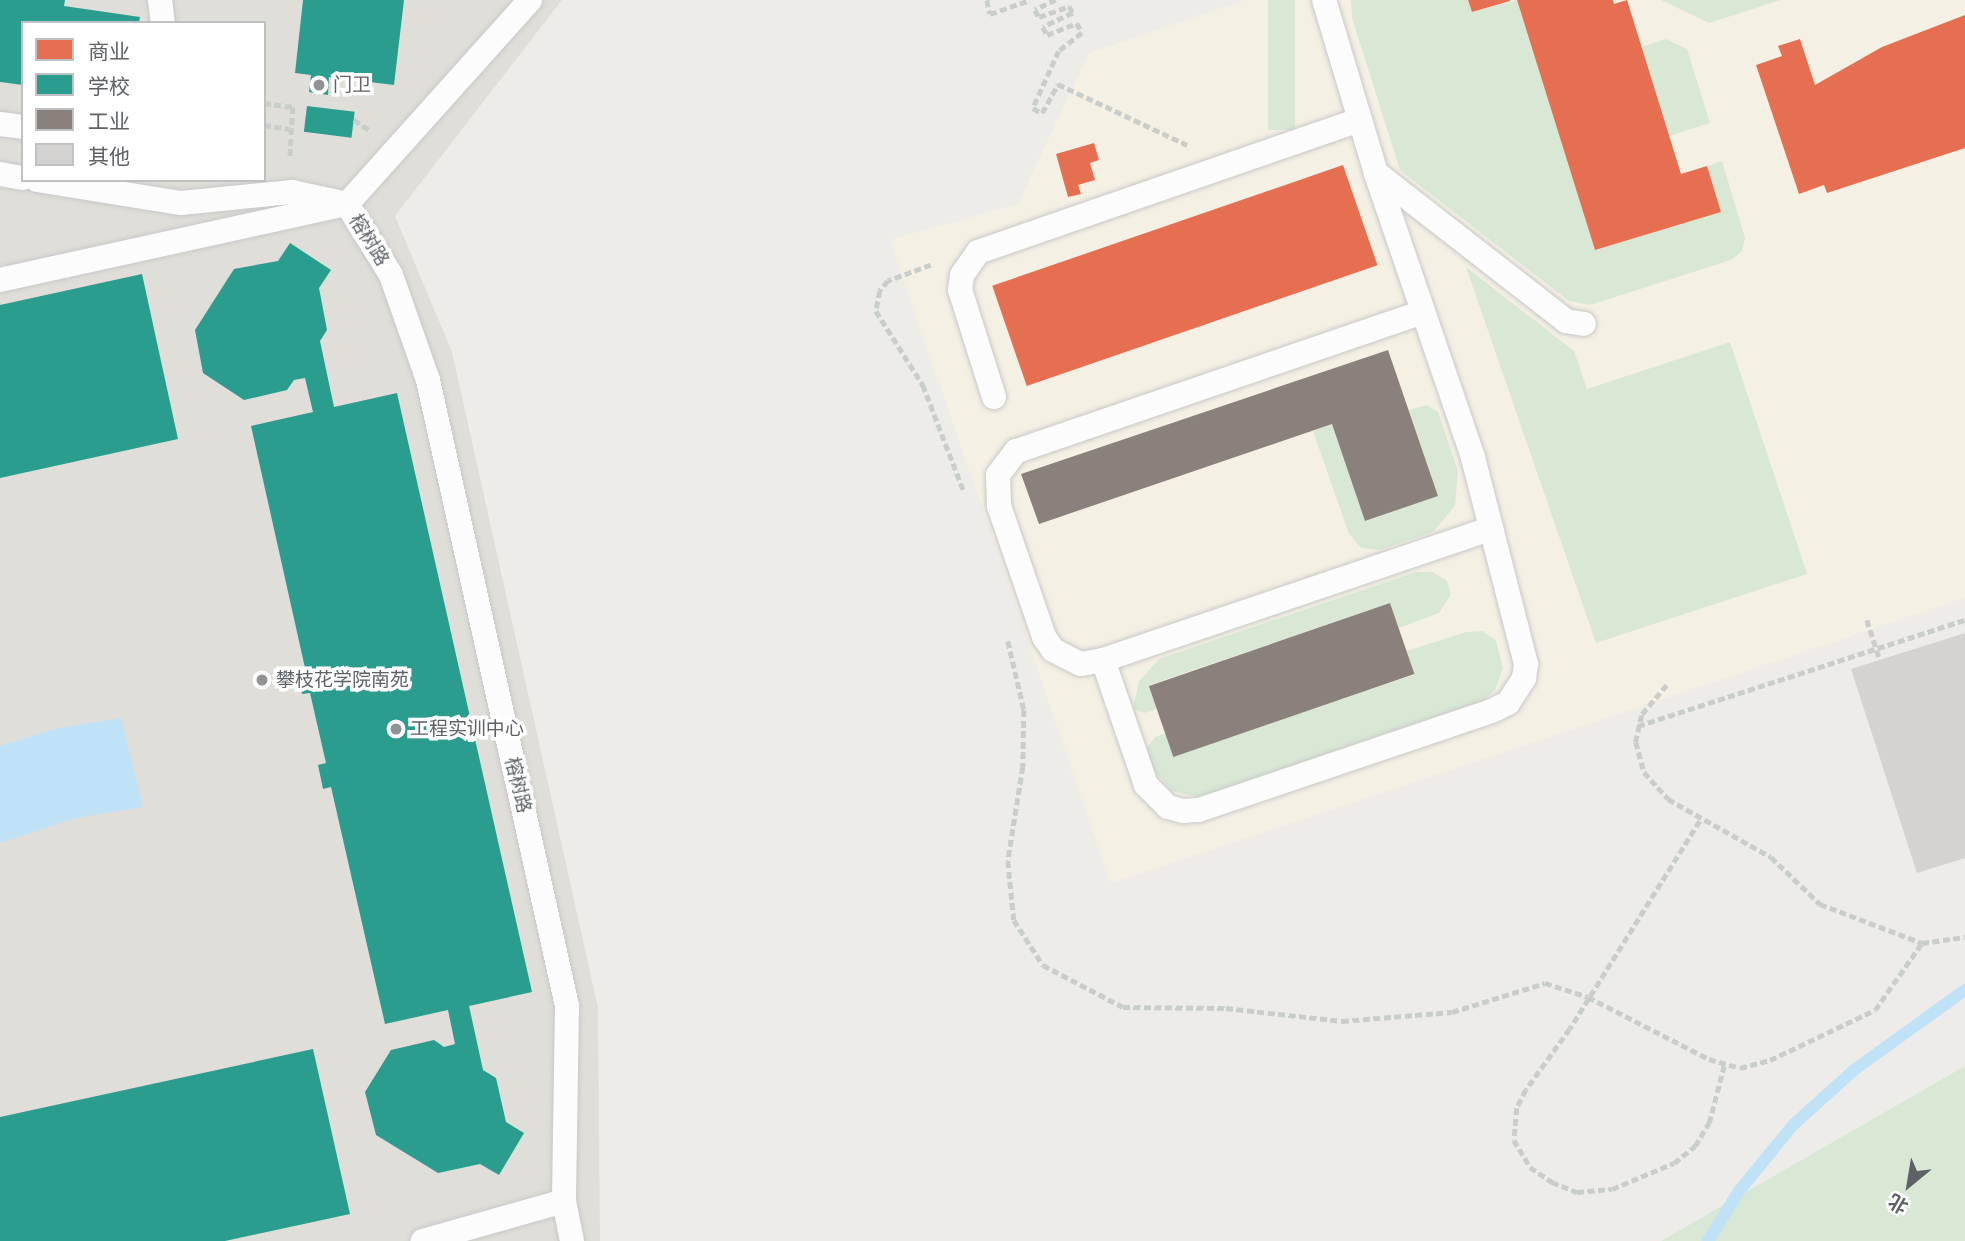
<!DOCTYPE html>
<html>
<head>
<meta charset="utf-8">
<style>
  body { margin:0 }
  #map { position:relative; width:1965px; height:1241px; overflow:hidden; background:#edece9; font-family:Inter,"Noto Sans SC",sans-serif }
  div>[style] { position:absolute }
  .commercial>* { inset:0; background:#f5f0e4 }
  .education>* { inset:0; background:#e0ded9 }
  .green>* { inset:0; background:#d8e8d5; transform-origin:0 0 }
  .water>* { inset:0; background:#c0e2f6 }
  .shops>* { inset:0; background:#e76f51; transform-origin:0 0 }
  .schools>* { inset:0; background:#2a9d8f; transform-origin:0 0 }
  .industry>* { inset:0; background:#8a817c; transform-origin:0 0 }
  .stream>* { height:12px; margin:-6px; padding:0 6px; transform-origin:6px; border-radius:6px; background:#c0e2f6 }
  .building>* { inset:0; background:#d4d3d2 }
  .path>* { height:4.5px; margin-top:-2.25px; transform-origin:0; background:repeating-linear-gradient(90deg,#cacecb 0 7px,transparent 0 10.5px) }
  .roads { filter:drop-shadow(0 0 2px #c8c8c8) drop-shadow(0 0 2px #c8c8c8) }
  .service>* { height:24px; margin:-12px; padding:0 12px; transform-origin:12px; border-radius:12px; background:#fcfcfc }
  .dots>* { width:19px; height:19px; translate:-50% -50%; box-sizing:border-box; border:4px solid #fff; border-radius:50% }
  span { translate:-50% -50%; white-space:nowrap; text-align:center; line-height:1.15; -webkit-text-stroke:7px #fff; paint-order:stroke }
  .poi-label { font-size:19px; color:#5e6266 }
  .left { translate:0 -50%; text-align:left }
  .street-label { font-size:19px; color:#5e6266 }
  .legend { position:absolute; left:21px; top:21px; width:245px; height:161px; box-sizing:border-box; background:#fff; border:2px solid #bfc0c2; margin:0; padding:9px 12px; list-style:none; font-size:21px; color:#5e6266 }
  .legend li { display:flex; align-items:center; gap:14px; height:35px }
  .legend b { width:35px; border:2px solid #bfc0c2 }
  .north { position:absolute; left:1874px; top:1150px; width:70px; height:70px; -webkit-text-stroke:5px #fff; paint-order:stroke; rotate:210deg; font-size:19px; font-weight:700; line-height:28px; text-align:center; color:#5e6266 }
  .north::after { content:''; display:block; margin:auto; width:24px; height:32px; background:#5e6266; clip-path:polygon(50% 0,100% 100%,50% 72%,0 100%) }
</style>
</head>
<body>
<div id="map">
  <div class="commercial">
    <div style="clip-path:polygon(1245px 0,1965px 0,1965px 598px,1111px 883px,890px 240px,1018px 204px,1089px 53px)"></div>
  </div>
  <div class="education">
    <div style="clip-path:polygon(evenodd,0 0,562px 0,395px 216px,452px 352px,598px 1008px,600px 1241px,0 1241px,0 0,23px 23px,264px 23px,264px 180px,23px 180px,23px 23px)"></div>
  </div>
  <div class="green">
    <div style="left:1268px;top:0;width:27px;height:130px"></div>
    <div style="clip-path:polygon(1351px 0,1468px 0,1472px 12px,1517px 0,1595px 250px,1721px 212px,1707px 166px,1722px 161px,1745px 238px,1742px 251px,1731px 260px,1590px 305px,1569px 301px,1400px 170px,1352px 18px)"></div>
    <div style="clip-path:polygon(1661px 0,1781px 0,1709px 23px)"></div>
    <div style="clip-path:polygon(1666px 39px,1687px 49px,1710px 123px,1669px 136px,1641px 47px)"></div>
    <div style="clip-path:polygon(1466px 267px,1574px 351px,1587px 389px,1730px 342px,1807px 574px,1596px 643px)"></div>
    <div style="clip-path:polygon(1427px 405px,1438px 412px,1458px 471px,1455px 506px,1433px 532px,1380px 550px,1361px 548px,1349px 534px,1313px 431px,1332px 424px,1366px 521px,1438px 496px,1409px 410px)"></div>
    <div style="clip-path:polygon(1416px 572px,1433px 572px,1447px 581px,1451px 594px,1439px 613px,1399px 628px,1390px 603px,1149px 685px,1157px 709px,1144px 713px,1133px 709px,1139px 681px,1159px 659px)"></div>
    <div style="clip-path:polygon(1483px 631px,1496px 641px,1503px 668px,1495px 690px,1484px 700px,1199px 797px,1172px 791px,1154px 771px,1147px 748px,1155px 737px,1166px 733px,1174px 756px,1414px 675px,1407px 651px,1466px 632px)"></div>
    <div style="clip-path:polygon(1965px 1066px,1965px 1241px,1661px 1241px)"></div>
  </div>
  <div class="water">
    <div style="clip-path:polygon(121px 718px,143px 807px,76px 818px,0 843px,0 746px,54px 729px)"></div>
  </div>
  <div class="shops">
    <div style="clip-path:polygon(1468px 0,1510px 0,1510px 1px,1472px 12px)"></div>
    <div style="clip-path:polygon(1517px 0,1613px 0,1614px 4px,1627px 0,1681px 174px,1707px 166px,1721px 212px,1595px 250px)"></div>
    <div style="clip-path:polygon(1965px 15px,1965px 148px,1827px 193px,1824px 185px,1799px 194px,1756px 65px,1782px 56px,1778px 46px,1800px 39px,1815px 85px,1882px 47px)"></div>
    <div style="clip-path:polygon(1094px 143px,1099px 160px,1090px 163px,1095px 180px,1078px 185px,1081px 194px,1068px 197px,1056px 154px)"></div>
    <div style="left:1343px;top:165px;width:106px;height:371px;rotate:71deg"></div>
  </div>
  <div class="schools">
    <div style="clip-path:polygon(0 0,65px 0,64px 6px,140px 17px,139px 23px,23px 23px,23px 85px,0 82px)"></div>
    <div style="clip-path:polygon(303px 0,404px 0,394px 85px,329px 77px,328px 95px,309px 92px,311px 75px,295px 73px)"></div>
    <div style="left:307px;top:106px;width:48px;height:26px;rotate:7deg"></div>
    <div style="clip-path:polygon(290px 243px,331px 270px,319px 288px,327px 330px,320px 341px,334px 407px,397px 393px,532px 992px,469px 1006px,483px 1070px,496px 1078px,506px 1122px,524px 1133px,499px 1175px,480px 1164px,438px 1173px,376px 1135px,365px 1092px,391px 1050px,434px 1040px,444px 1047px,455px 1044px,448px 1010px,385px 1024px,331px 787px,323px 789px,318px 765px,326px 763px,310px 693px,302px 694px,296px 671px,305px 668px,251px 426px,313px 412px,305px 378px,294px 380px,287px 390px,244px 400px,203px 373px,195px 330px,234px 269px,278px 261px)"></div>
    <div style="clip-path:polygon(142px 274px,178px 439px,0 478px,0 305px)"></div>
    <div style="clip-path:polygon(313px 1049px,350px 1214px,225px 1241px,0 1241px,0 1117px)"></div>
  </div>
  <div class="industry">
    <div style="clip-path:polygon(1388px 350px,1438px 496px,1365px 521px,1332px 424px,1039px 524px,1021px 474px)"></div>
    <div style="left:1390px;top:603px;width:75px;height:255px;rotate:71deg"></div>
  </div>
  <div class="stream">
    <div style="left:1708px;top:1241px;width:59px;rotate:-58.2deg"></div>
    <div style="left:1739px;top:1191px;width:85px;rotate:-50.7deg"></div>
    <div style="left:1793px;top:1125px;width:82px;rotate:-42deg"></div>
    <div style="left:1854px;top:1070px;width:137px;rotate:-35.8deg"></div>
  </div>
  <div class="building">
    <div style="clip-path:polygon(1965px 633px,1965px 858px,1917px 873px,1851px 669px)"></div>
  </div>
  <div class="path">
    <div style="left:987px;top:0;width:14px;rotate:78deg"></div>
    <div style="left:990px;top:14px;width:42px;rotate:-19.3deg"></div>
    <div style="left:1056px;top:0;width:23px;rotate:155deg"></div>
    <div style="left:1035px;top:10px;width:8px;rotate:60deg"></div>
    <div style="left:1039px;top:17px;width:32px;rotate:-20deg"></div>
    <div style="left:1069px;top:6px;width:8px;rotate:60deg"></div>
    <div style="left:1073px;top:13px;width:33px;rotate:155deg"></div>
    <div style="left:1043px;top:27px;width:9px;rotate:63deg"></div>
    <div style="left:1047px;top:35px;width:32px;rotate:-22deg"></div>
    <div style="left:1077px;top:23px;width:11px;rotate:63deg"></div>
    <div style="left:1082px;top:33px;width:29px;rotate:142deg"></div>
    <div style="left:1059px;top:51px;width:63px;rotate:114.5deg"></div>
    <div style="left:1033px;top:108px;width:10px;rotate:29deg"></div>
    <div style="left:1042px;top:113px;width:33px;rotate:-61deg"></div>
    <div style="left:1058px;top:84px;width:143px;rotate:25.3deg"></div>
    <div style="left:264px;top:103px;width:29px;rotate:8deg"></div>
    <div style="left:293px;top:107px;width:52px;rotate:93.3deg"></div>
    <div style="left:354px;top:120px;width:20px;rotate:33deg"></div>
    <div style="left:264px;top:125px;width:26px;rotate:9deg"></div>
    <div style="left:931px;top:265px;width:46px;rotate:159.6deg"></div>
    <div style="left:888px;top:281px;width:13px;rotate:129deg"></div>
    <div style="left:880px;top:291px;width:20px;rotate:101deg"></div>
    <div style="left:876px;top:311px;width:88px;rotate:57.6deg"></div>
    <div style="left:923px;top:385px;width:115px;rotate:69deg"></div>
    <div style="left:1867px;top:620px;width:42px;rotate:72deg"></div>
    <div style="left:1008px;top:641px;width:71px;rotate:76.9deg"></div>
    <div style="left:1024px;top:710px;width:57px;rotate:91deg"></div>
    <div style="left:1023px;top:767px;width:95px;rotate:99.1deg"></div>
    <div style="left:1008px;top:861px;width:59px;rotate:84.2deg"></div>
    <div style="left:1014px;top:920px;width:54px;rotate:57.2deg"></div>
    <div style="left:1043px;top:965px;width:90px;rotate:27.7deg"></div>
    <div style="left:1123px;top:1007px;width:103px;rotate:0.6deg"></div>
    <div style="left:1226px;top:1008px;width:117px;rotate:6.4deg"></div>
    <div style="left:1342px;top:1021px;width:110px;rotate:-4.7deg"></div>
    <div style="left:1452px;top:1012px;width:97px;rotate:-17.3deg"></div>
    <div style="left:1545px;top:983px;width:45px;rotate:18deg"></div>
    <div style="left:1588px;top:997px;width:136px;rotate:27.1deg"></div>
    <div style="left:1709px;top:1059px;width:32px;rotate:16deg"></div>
    <div style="left:1740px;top:1068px;width:31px;rotate:-15deg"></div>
    <div style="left:1770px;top:1060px;width:116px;rotate:-25.5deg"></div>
    <div style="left:1875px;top:1010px;width:82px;rotate:-55deg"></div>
    <div style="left:1667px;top:685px;width:39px;rotate:130deg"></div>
    <div style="left:1642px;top:715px;width:28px;rotate:103deg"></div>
    <div style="left:1636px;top:742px;width:31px;rotate:75deg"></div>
    <div style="left:1644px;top:772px;width:36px;rotate:48deg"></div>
    <div style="left:1668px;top:799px;width:118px;rotate:29.4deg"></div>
    <div style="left:1771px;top:857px;width:68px;rotate:43.8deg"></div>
    <div style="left:1820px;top:904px;width:109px;rotate:20.9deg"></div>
    <div style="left:1922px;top:943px;width:43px;rotate:-7.9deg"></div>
    <div style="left:1638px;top:726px;width:344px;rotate:-18deg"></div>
    <div style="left:1700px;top:821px;width:245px;rotate:122deg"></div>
    <div style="left:1570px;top:1029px;width:75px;rotate:125.8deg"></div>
    <div style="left:1526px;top:1090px;width:20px;rotate:117deg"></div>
    <div style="left:1517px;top:1108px;width:32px;rotate:95deg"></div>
    <div style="left:1514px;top:1140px;width:31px;rotate:59deg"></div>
    <div style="left:1530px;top:1167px;width:27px;rotate:34deg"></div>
    <div style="left:1552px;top:1182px;width:27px;rotate:22deg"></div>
    <div style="left:1577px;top:1192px;width:35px;rotate:-5deg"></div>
    <div style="left:1612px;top:1189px;width:67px;rotate:-22.8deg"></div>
    <div style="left:1674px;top:1163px;width:27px;rotate:-39deg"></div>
    <div style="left:1695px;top:1146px;width:27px;rotate:-59deg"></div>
    <div style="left:1709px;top:1123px;width:59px;rotate:-75.3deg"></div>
  </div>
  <div class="roads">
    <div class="service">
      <div style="left:160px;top:0;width:23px;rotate:83deg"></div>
      <div style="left:0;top:124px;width:23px;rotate:7deg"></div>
      <div style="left:1376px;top:173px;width:241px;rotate:37.9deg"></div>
      <div style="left:1566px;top:321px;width:18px;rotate:9deg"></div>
      <div style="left:0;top:174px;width:23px;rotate:10deg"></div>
      <div style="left:37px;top:180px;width:146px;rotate:9.1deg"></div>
      <div style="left:181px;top:203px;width:112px;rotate:-5.7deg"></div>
      <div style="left:292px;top:192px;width:47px;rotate:12.3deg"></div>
      <div style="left:347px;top:204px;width:84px;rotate:58.2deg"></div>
      <div style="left:391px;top:275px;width:111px;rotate:70.6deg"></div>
      <div style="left:428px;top:380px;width:641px;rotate:77.48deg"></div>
      <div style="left:567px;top:1006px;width:195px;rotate:90.9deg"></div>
      <div style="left:564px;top:1201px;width:147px;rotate:164.2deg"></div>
      <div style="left:0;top:280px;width:355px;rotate:-12.4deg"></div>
      <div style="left:347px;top:204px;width:274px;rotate:-48.1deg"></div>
      <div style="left:1423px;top:312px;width:430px;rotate:161.1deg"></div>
      <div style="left:1016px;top:451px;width:30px;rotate:127deg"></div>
      <div style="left:998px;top:475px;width:31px;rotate:88deg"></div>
      <div style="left:999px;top:506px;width:139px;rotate:71deg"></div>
      <div style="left:1044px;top:637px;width:16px;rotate:55deg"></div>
      <div style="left:1053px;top:650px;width:31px;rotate:27deg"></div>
      <div style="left:1081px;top:664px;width:22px;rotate:-10deg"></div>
      <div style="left:1103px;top:660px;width:410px;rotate:-18.7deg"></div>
      <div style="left:994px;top:397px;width:112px;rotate:-107.6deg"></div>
      <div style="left:960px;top:290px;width:15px;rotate:-82deg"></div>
      <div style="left:962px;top:275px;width:28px;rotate:-55deg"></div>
      <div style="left:978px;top:252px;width:404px;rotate:-19.1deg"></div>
      <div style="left:1103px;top:660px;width:132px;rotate:71deg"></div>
      <div style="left:1146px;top:785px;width:31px;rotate:45deg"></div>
      <div style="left:1168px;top:807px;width:16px;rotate:15deg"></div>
      <div style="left:1183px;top:811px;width:16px;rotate:-4deg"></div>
      <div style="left:1199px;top:810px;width:311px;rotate:-18.7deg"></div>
      <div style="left:1494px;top:710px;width:16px;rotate:-27deg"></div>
      <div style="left:1508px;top:703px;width:30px;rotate:-57deg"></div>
      <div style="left:1524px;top:678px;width:14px;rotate:-82deg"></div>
      <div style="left:1526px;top:664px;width:214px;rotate:-104.4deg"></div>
      <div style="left:1473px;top:457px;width:300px;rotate:-108.9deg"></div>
      <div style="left:1376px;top:173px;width:181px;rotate:-106.7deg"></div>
      <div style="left:564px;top:1201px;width:41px;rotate:78.7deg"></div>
    </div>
  </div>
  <div class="dots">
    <div style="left:319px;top:85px;background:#909294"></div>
    <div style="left:262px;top:680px;background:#909294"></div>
    <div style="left:396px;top:729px;background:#909294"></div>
  </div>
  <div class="poi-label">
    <span class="left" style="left:333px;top:85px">门卫</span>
    <span class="left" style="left:276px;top:680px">攀枝花学院南苑</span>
    <span class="left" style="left:410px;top:729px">工程实训中心</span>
  </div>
  <div class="street-label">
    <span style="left:369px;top:240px;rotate:58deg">榕树路</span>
    <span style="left:518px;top:785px;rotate:77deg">榕树路</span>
  </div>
  <ul class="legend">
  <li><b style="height:19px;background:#e76f51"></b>商业</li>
  <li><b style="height:19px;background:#2a9d8f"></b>学校</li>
  <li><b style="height:19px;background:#8a817c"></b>工业</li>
  <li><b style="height:19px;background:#d4d3d2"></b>其他</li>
  </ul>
  <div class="north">北</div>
</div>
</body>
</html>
